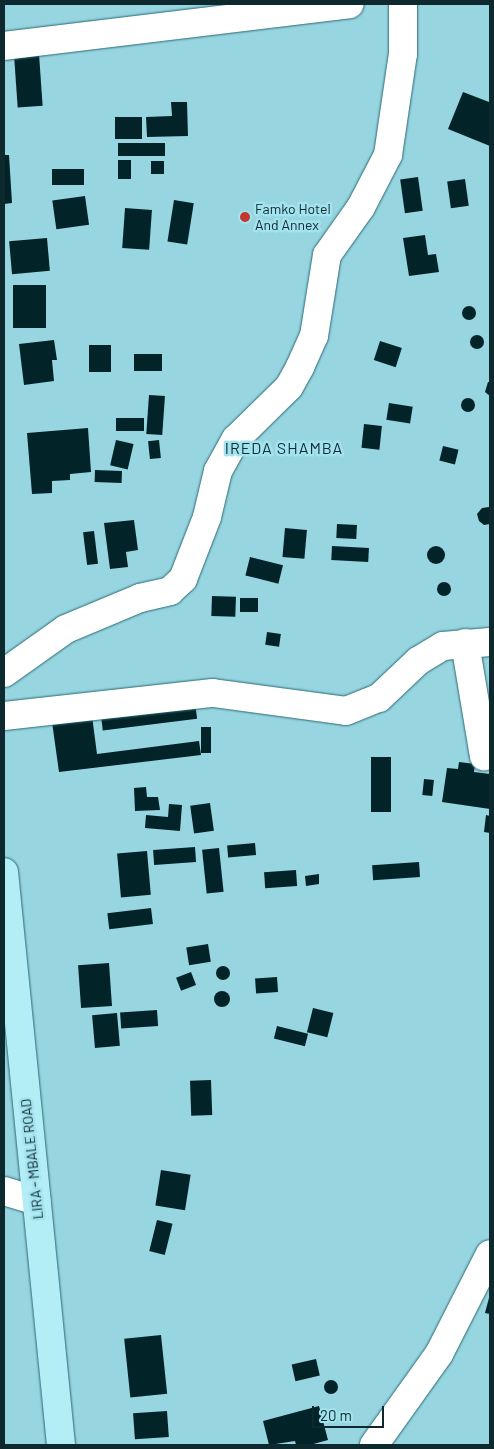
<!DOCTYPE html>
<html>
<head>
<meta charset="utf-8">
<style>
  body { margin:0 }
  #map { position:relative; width:494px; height:1449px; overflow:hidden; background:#97d6e1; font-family:Barlow,sans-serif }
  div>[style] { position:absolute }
  .building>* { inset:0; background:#022429; transform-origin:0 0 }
  .round { border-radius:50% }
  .roads { filter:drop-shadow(0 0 1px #2b6a74) drop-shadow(0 0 1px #2b6a74) }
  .minor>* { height:28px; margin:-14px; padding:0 14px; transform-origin:14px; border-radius:14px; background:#fff }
  .major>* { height:28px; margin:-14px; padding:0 14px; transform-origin:14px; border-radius:14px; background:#b3eef7 }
  .dots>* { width:14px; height:14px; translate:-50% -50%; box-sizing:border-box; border:2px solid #a3e3ee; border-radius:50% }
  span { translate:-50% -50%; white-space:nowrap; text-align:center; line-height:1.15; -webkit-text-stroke:5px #a3e3ee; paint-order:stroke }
  .poi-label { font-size:14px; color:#0e292d }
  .left { translate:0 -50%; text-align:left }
  .street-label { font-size:14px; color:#0e292d }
  .quarter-label { font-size:16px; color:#0c2e33; letter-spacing:1px }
  .frame { position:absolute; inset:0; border:5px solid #0e292d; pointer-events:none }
  .scale { position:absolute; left:312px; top:1406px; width:72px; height:22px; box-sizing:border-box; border:2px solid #0e292d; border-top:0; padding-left:6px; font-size:15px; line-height:18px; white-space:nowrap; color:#0e292d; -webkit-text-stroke:4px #a3e3ee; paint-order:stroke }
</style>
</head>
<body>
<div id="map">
  <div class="building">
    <div style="left:39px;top:54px;width:52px;height:25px;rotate:86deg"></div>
    <div style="clip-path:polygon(463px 92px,489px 102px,490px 146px,448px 129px)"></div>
    <div style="clip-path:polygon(171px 102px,187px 102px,188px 136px,147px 137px,146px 117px,172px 116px)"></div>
    <div style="left:142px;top:117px;width:22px;height:27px;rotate:90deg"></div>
    <div style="left:165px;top:143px;width:13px;height:47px;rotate:90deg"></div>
    <div style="clip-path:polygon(4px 155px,9px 155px,12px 203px,4px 204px)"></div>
    <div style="left:118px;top:160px;width:13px;height:19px"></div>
    <div style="left:151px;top:161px;width:13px;height:13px"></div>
    <div style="left:84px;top:169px;width:16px;height:32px;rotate:90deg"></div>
    <div style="left:418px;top:177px;width:34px;height:18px;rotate:82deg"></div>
    <div style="left:465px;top:179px;width:27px;height:18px;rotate:82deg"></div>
    <div style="left:85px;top:196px;width:29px;height:33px;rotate:82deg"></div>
    <div style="left:174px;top:200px;width:20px;height:42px;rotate:9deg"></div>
    <div style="left:125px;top:208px;width:27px;height:40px;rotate:4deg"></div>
    <div style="clip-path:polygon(425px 235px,428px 255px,436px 254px,439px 272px,409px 276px,403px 238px)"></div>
    <div style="left:47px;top:238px;width:33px;height:38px;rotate:85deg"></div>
    <div style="left:13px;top:285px;width:33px;height:43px"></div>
    <div class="round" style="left:462px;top:306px;width:14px;height:14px"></div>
    <div class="round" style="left:470px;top:335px;width:14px;height:14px"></div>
    <div style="clip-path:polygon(54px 340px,57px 360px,52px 360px,54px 381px,24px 385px,19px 344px)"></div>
    <div style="left:380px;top:341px;width:23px;height:20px;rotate:18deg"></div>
    <div style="left:89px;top:345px;width:22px;height:27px"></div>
    <div style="left:134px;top:354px;width:28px;height:17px"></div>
    <div style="clip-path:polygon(488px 382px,490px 382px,490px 396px,485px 392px)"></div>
    <div style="left:149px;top:395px;width:16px;height:39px;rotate:4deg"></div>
    <div class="round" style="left:461px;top:398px;width:14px;height:14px"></div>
    <div style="left:389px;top:403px;width:24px;height:17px;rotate:9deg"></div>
    <div style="left:116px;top:418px;width:28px;height:13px"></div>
    <div style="left:364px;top:424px;width:18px;height:24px;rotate:6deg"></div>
    <div style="clip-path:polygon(88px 428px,91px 472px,70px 474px,70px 480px,52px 481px,52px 493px,32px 494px,27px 433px)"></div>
    <div style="left:116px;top:440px;width:18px;height:26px;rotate:13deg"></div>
    <div style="left:159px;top:440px;width:18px;height:11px;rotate:84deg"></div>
    <div style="left:443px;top:446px;width:16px;height:15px;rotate:14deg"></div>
    <div style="left:95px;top:470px;width:27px;height:12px;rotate:2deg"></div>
    <div style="clip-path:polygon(489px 507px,490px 524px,484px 525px,479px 521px,477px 514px,482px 508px)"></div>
    <div style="clip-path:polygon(134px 520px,138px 550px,126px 552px,128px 567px,110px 569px,104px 523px)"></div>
    <div style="left:337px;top:524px;width:20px;height:14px;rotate:3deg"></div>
    <div style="left:285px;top:528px;width:22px;height:29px;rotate:5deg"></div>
    <div style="left:94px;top:531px;width:33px;height:11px;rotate:83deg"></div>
    <div style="left:332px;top:546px;width:37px;height:14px;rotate:3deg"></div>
    <div class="round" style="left:427px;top:546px;width:18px;height:18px"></div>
    <div style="left:250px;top:557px;width:34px;height:19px;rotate:14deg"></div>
    <div class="round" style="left:437px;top:582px;width:14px;height:14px"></div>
    <div style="left:212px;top:596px;width:24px;height:20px;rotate:2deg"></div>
    <div style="left:258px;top:598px;width:14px;height:18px;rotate:90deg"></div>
    <div style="left:267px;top:632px;width:14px;height:13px;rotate:8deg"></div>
    <div style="left:195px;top:702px;width:17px;height:95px;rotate:83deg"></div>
    <div style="clip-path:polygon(92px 716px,97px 754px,199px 741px,201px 755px,59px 772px,52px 722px)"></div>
    <div style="left:201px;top:727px;width:10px;height:26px"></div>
    <div style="left:371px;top:757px;width:20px;height:55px"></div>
    <div style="clip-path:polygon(459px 762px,475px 764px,474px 772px,490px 774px,490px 809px,442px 802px,447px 768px,458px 769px)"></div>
    <div style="left:424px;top:779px;width:10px;height:16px;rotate:6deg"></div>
    <div style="clip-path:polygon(146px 787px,147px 797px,158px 797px,160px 810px,135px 811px,134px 788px)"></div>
    <div style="left:210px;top:803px;width:28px;height:20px;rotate:82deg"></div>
    <div style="clip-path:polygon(169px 804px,182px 805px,180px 831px,145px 828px,146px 815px,168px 817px)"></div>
    <div style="clip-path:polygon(486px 815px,490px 816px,490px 833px,484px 832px)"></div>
    <div style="left:255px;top:843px;width:12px;height:28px;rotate:85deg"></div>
    <div style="left:195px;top:847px;width:15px;height:42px;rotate:86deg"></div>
    <div style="left:219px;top:848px;width:44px;height:17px;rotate:84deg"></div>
    <div style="left:147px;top:851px;width:44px;height:30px;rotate:85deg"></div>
    <div style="left:419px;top:862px;width:15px;height:47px;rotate:86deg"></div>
    <div style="left:296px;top:870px;width:16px;height:32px;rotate:86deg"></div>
    <div style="clip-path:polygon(319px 874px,319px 884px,306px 886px,305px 876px)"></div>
    <div style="left:151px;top:908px;width:16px;height:44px;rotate:83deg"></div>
    <div style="left:208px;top:944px;width:18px;height:22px;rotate:81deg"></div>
    <div style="left:109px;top:963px;width:43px;height:31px;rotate:86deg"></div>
    <div class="round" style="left:216px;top:966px;width:14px;height:14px"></div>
    <div style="left:191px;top:972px;width:14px;height:16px;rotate:69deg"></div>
    <div style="left:277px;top:977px;width:15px;height:22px;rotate:86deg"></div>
    <div class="round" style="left:214px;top:991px;width:16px;height:16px"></div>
    <div style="left:313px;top:1008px;width:21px;height:25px;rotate:14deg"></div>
    <div style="left:157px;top:1010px;width:16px;height:37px;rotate:86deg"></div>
    <div style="left:117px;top:1013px;width:33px;height:25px;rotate:85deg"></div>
    <div style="left:277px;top:1026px;width:32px;height:13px;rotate:14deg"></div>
    <div style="left:211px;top:1080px;width:35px;height:21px;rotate:88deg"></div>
    <div style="left:161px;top:1170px;width:30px;height:36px;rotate:9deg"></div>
    <div style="left:157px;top:1220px;width:16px;height:32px;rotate:14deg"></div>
    <div style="clip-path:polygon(490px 1294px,490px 1314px,485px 1313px)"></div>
    <div style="left:161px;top:1335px;width:59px;height:37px;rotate:84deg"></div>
    <div style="left:316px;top:1359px;width:17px;height:25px;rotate:77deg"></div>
    <div class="round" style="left:324px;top:1380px;width:14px;height:14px"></div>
    <div style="clip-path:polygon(319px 1406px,328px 1440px,310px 1445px,296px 1445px,295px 1441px,269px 1445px,263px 1421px)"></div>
    <div style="left:167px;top:1411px;width:26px;height:34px;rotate:86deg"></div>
  </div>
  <div class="roads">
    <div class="minor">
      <div style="left:4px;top:46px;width:348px;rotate:-6.9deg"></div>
      <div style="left:465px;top:643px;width:115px;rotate:80.5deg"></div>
      <div style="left:4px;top:673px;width:76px;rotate:-35.4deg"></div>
      <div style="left:66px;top:629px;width:80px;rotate:-22.7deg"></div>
      <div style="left:140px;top:598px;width:31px;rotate:-13deg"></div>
      <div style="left:170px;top:591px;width:18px;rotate:-43deg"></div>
      <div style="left:183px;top:579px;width:66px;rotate:-68.8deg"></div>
      <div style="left:207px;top:517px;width:47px;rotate:-76.6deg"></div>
      <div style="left:218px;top:471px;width:37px;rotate:-61deg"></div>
      <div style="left:236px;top:439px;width:74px;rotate:-44.5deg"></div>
      <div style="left:289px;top:387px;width:23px;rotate:-61deg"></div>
      <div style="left:300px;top:367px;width:34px;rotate:-66deg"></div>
      <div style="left:314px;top:336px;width:82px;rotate:-80.9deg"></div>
      <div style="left:327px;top:255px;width:59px;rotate:-54.7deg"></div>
      <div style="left:361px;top:207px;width:59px;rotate:-62.6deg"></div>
      <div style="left:388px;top:155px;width:102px;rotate:-81.6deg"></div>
      <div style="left:403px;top:54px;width:50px;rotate:-90deg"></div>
      <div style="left:4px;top:716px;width:210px;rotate:-6.3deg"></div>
      <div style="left:213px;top:693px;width:134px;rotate:7.7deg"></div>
      <div style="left:346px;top:711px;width:35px;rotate:-22deg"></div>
      <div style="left:379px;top:698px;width:54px;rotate:-43.5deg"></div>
      <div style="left:418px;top:661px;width:29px;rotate:-31deg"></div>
      <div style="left:443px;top:646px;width:47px;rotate:-4.9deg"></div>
      <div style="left:4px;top:1191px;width:34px;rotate:17deg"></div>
      <div style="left:374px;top:1445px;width:112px;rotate:-54.5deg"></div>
      <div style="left:439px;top:1354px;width:112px;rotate:-63deg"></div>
    </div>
    <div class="major">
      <div style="left:4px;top:872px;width:576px;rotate:84.32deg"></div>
    </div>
  </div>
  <div class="dots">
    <div style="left:245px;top:217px;background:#c4372c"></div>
  </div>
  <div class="poi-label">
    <span class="left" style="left:255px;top:217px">Famko Hotel<br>And Annex</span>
  </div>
  <div class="street-label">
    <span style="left:32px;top:1159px;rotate:-96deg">LIRA - MBALE ROAD</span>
  </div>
  <div class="quarter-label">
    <span style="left:284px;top:448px">IREDA SHAMBA</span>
  </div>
  <div class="frame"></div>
  <div class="scale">20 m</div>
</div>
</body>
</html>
